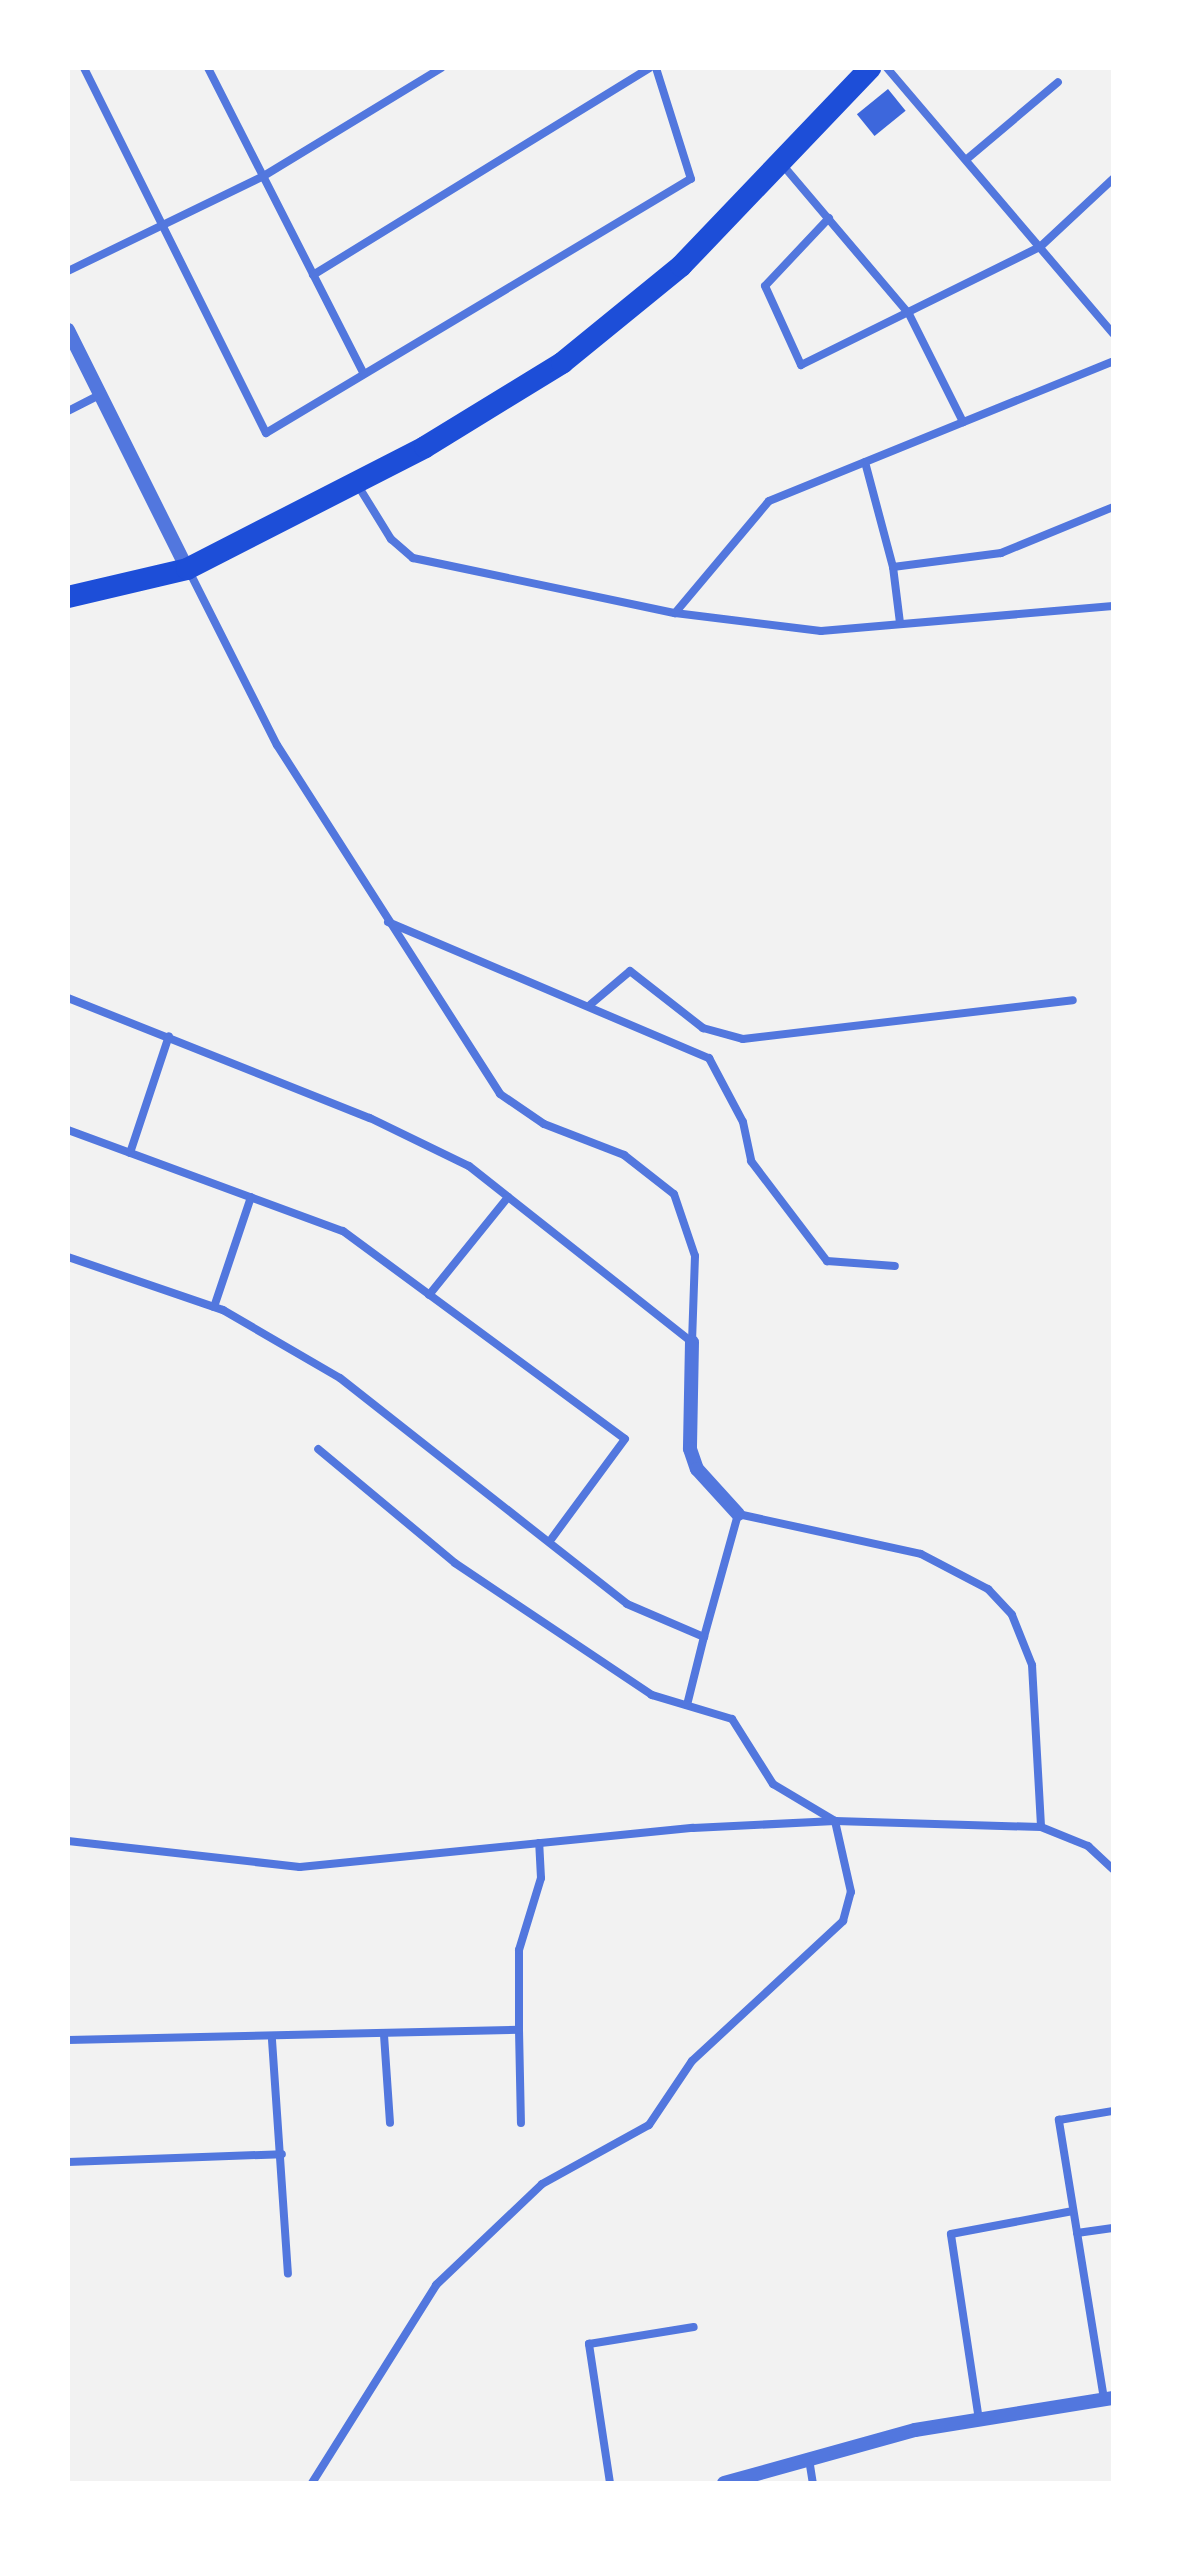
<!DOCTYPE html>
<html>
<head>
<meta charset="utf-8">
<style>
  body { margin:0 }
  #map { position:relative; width:1181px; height:2551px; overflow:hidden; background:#f2f2f2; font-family:"Playfair Display",serif }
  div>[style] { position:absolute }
  .building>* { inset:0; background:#3d67dc; transform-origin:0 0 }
  .minor>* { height:8px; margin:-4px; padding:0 4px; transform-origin:4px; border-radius:4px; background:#5277de }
  .tertiary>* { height:14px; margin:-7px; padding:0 7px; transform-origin:7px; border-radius:7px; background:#5277de }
  .trunk>* { height:22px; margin:-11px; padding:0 11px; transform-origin:11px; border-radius:11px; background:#1d4ed8 }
  span { translate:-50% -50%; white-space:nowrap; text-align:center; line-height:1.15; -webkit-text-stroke:6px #fff; paint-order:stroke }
  .frame { position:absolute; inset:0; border:70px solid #fff; pointer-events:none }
</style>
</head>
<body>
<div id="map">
  <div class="building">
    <div style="left:888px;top:89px;width:28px;height:40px;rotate:51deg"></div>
  </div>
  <div class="minor">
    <div style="left:84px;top:68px;width:408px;rotate:63.5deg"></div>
    <div style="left:266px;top:433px;width:495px;rotate:-30.9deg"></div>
    <div style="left:691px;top:179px;width:116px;rotate:-107.5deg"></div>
    <div style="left:208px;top:68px;width:343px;rotate:63deg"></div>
    <div style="left:887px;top:68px;width:349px;rotate:49.6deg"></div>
    <div style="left:967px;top:159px;width:119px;rotate:-40.2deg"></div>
    <div style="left:781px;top:163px;width:198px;rotate:49.7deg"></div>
    <div style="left:909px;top:314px;width:121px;rotate:63.4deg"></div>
    <div style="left:829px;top:218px;width:93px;rotate:133.3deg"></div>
    <div style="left:765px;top:286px;width:87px;rotate:65.5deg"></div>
    <div style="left:801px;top:365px;width:267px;rotate:-26.3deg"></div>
    <div style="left:1040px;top:247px;width:100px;rotate:-43deg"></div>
    <div style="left:68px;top:271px;width:216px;rotate:-25.9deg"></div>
    <div style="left:262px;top:177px;width:210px;rotate:-31.3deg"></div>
    <div style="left:313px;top:275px;width:395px;rotate:-31.6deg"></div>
    <div style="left:68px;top:411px;width:36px;rotate:-27deg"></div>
    <div style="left:865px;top:462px;width:109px;rotate:75.1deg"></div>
    <div style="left:357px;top:484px;width:65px;rotate:58.3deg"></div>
    <div style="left:391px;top:539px;width:29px;rotate:41deg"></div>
    <div style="left:413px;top:558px;width:268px;rotate:11.9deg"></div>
    <div style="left:675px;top:613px;width:147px;rotate:7deg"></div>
    <div style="left:821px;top:631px;width:293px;rotate:-4.9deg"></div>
    <div style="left:188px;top:569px;width:197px;rotate:63.2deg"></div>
    <div style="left:277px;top:745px;width:414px;rotate:57.4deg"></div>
    <div style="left:500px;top:1094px;width:53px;rotate:34.3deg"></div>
    <div style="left:544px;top:1124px;width:86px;rotate:21.2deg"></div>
    <div style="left:624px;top:1155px;width:63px;rotate:38deg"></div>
    <div style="left:674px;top:1194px;width:65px;rotate:71.3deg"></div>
    <div style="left:695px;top:1256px;width:86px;rotate:92deg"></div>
    <div style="left:675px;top:613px;width:146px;rotate:-50deg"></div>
    <div style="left:769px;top:501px;width:371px;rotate:-22.1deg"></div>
    <div style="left:900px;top:623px;width:56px;rotate:-97.1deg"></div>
    <div style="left:893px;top:567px;width:109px;rotate:-7.4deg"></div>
    <div style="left:1001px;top:553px;width:121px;rotate:-22.3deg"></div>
    <div style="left:388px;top:922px;width:349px;rotate:23deg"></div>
    <div style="left:709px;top:1058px;width:72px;rotate:62deg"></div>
    <div style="left:743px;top:1122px;width:40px;rotate:78deg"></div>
    <div style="left:751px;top:1161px;width:126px;rotate:52.8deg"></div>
    <div style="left:827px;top:1261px;width:68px;rotate:4.2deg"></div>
    <div style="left:68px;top:998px;width:325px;rotate:21.7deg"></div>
    <div style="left:370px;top:1118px;width:110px;rotate:25.9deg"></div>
    <div style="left:469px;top:1166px;width:284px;rotate:38.3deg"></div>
    <div style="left:591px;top:1004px;width:51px;rotate:-40.2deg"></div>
    <div style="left:630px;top:971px;width:93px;rotate:38deg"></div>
    <div style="left:703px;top:1028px;width:41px;rotate:15.4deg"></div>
    <div style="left:743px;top:1039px;width:332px;rotate:-6.7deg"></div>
    <div style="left:68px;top:1130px;width:293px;rotate:20.2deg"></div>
    <div style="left:343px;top:1231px;width:350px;rotate:36.4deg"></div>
    <div style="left:625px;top:1439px;width:123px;rotate:126.4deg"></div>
    <div style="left:130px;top:1153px;width:123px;rotate:-71.6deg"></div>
    <div style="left:68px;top:1257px;width:164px;rotate:18.9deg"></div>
    <div style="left:223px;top:1310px;width:135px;rotate:30.2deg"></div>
    <div style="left:340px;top:1378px;width:365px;rotate:38.2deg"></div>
    <div style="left:627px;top:1604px;width:84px;rotate:23.2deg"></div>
    <div style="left:704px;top:1637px;width:128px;rotate:-74.5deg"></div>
    <div style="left:738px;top:1514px;width:187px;rotate:12.3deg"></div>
    <div style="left:921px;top:1554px;width:76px;rotate:27.6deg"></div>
    <div style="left:988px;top:1589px;width:35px;rotate:47deg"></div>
    <div style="left:1012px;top:1615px;width:54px;rotate:68.2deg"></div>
    <div style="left:1032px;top:1665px;width:162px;rotate:86.8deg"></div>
    <div style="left:429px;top:1295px;width:126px;rotate:-51.1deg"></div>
    <div style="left:214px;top:1307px;width:116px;rotate:-71.4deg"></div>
    <div style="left:687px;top:1705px;width:70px;rotate:-76deg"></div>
    <div style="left:68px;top:1841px;width:233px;rotate:6.4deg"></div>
    <div style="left:300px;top:1867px;width:395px;rotate:-5.7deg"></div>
    <div style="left:693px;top:1828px;width:142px;rotate:-2.8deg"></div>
    <div style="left:835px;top:1821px;width:206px;rotate:1.7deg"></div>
    <div style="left:1041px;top:1827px;width:51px;rotate:22deg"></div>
    <div style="left:1088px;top:1846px;width:34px;rotate:43deg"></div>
    <div style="left:519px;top:2030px;width:93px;rotate:88.8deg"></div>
    <div style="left:384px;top:2035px;width:88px;rotate:86.1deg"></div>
    <div style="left:68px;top:2040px;width:451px;rotate:-1.3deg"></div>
    <div style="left:519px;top:2030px;width:80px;rotate:-90deg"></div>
    <div style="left:519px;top:1950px;width:75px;rotate:-73deg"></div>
    <div style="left:541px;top:1878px;width:35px;rotate:-93deg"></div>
    <div style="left:272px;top:2040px;width:234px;rotate:86.1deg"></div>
    <div style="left:68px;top:2162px;width:214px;rotate:-2.1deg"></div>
    <div style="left:1077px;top:2233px;width:36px;rotate:-8deg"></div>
    <div style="left:1104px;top:2399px;width:283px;rotate:-99.2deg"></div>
    <div style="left:1059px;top:2120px;width:55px;rotate:-9.5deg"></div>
    <div style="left:979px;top:2420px;width:188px;rotate:-98.6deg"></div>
    <div style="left:951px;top:2234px;width:124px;rotate:-10.7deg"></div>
    <div style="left:809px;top:2459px;width:24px;rotate:81deg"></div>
    <div style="left:312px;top:2483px;width:234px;rotate:-57.9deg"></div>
    <div style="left:436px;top:2285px;width:146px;rotate:-43.6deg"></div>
    <div style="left:542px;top:2184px;width:122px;rotate:-28.9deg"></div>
    <div style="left:649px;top:2125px;width:77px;rotate:-56.1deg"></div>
    <div style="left:692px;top:2061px;width:206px;rotate:-42.8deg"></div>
    <div style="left:843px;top:1921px;width:30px;rotate:-75deg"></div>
    <div style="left:851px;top:1892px;width:73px;rotate:-102.7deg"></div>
    <div style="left:835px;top:1821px;width:72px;rotate:-149.2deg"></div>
    <div style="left:773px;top:1784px;width:77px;rotate:-122.2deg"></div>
    <div style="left:732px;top:1719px;width:84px;rotate:-163.3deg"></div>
    <div style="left:652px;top:1695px;width:237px;rotate:-146.2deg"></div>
    <div style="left:455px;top:1563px;width:178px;rotate:-140.2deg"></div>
    <div style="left:610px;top:2483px;width:141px;rotate:-98.6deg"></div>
    <div style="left:589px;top:2344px;width:106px;rotate:-9.2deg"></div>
  </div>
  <div class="tertiary">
    <div style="left:68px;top:330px;width:267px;rotate:63.5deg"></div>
    <div style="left:692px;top:1342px;width:107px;rotate:91.1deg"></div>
    <div style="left:690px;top:1449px;width:21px;rotate:71deg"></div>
    <div style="left:697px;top:1469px;width:61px;rotate:47.7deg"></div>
    <div style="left:724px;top:2483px;width:198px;rotate:-15.5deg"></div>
    <div style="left:915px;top:2430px;width:201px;rotate:-9.2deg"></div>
  </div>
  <div class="trunk">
    <div style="left:68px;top:597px;width:122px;rotate:-13.2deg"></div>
    <div style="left:187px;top:569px;width:267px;rotate:-27.1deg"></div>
    <div style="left:425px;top:447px;width:161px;rotate:-31.5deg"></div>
    <div style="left:562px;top:363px;width:154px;rotate:-39.2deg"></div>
    <div style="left:681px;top:266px;width:274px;rotate:-46.3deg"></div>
  </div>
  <div class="frame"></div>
</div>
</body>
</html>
